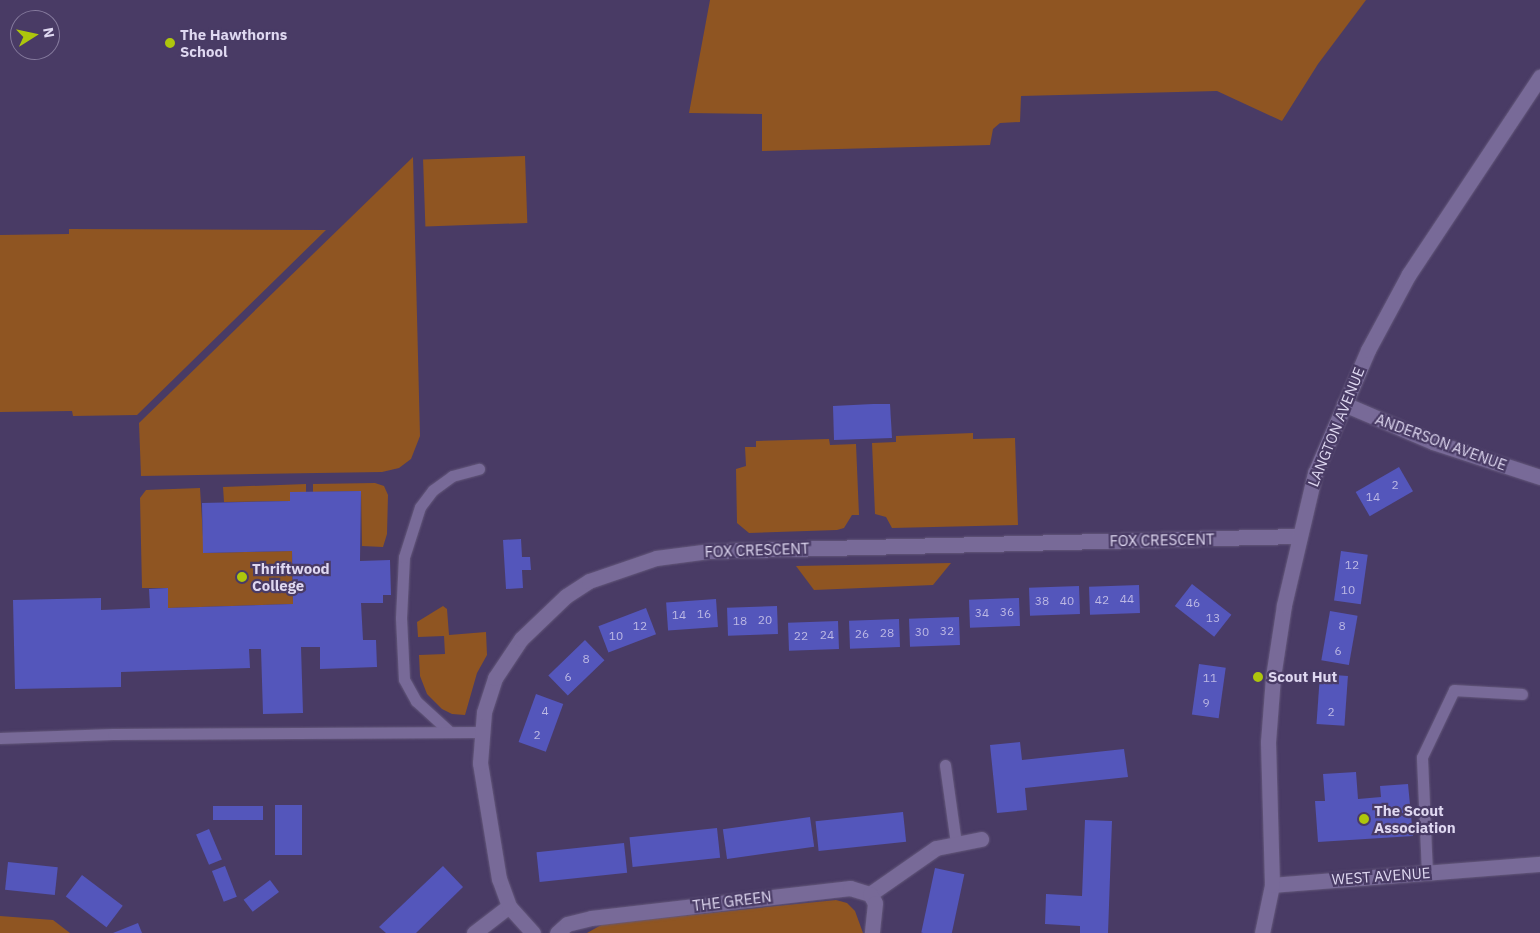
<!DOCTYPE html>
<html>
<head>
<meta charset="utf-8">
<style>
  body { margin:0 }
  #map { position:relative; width:1540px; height:933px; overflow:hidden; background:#493b65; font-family:"IBM Plex Sans",sans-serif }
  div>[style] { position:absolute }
  .green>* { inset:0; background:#8f5522; transform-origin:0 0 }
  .building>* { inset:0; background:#5456bb; transform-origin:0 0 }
  .roads { filter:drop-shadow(0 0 1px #64587b) drop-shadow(0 0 1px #64587b) }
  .lane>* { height:11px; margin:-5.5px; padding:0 5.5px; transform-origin:5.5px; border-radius:5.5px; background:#786a98 }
  .street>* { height:15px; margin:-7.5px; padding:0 7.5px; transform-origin:7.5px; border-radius:7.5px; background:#786a98 }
  .dots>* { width:14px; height:14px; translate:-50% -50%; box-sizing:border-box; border:2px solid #493b65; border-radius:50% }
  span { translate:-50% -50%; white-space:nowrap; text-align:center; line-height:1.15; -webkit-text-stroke:4.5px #493b65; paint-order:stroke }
  .number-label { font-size:12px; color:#bcb8e4 }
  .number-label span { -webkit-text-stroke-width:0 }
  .poi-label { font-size:15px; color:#dfd8f1; font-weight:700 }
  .left { translate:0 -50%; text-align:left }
  .street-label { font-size:15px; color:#dfd8f1 }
  .north { position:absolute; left:10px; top:10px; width:50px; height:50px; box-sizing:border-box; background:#493b65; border:1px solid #857a9d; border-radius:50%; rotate:80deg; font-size:14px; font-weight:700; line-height:20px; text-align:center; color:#dfd8f1 }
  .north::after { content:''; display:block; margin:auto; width:18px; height:22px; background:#aec60c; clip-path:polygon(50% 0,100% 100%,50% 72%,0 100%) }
</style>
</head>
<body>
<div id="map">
  <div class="green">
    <div style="clip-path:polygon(710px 0,1366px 0,1318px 64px,1282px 121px,1217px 91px,1021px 96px,1020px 122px,1000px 123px,993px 129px,990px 145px,762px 151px,762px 114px,689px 113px)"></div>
    <div style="left:525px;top:156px;width:67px;height:102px;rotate:88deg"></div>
    <div style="clip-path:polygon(413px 157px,420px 436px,411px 459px,399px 468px,382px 472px,141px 476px,139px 423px)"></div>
    <div style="clip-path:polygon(69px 229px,326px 230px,137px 415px,73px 416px,72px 411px,0 412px,0 235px,69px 234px)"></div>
    <div style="clip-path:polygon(973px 433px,973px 439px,1015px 438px,1018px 525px,892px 528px,886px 517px,875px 514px,872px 443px,896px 442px,896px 436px)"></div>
    <div style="clip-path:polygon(829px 439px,830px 445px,856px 444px,859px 515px,852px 515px,844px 528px,837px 530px,749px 533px,737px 523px,736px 469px,746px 466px,745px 447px,756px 447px,756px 441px)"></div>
    <div style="clip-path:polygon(375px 483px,384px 486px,388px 495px,387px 534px,383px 547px,362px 546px,361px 491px,313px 492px,313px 484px)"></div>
    <div style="clip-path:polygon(306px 484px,306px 492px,290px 492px,290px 501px,224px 502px,223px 487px)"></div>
    <div style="clip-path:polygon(200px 488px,204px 553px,292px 551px,293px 604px,168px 608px,168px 588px,142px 588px,140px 498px,146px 490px)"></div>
    <div style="clip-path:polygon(951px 563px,933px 585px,814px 590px,796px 566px)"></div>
    <div style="clip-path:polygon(443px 606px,447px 609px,449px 635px,486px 632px,487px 655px,477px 673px,465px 715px,452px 714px,442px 709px,427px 694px,420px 676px,419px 655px,445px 654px,444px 636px,418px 637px,417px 622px)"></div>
    <div style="clip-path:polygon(836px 900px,847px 903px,855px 911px,863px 933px,587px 933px,603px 924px)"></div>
    <div style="clip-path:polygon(0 916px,53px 920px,70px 933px,0 933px)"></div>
  </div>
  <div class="building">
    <div style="clip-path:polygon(873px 404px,890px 404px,892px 438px,834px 440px,833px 406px)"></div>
    <div style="left:1399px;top:467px;width:28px;height:50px;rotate:60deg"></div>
    <div style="clip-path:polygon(361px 491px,360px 561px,390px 560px,391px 595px,383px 595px,383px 603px,361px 603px,363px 640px,376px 640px,377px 667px,320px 669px,320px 647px,301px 647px,303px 713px,263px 714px,261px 649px,249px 649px,250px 668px,121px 672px,121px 687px,15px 689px,13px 600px,101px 598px,101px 610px,150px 608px,149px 589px,168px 588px,168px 608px,293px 604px,292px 551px,203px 553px,202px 503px,290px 501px,290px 492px)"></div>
    <div style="clip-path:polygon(521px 539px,522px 557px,530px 557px,531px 570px,522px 570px,523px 588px,506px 589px,503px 540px)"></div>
    <div style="left:1341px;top:551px;width:27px;height:50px;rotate:8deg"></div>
    <div style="left:1192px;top:584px;width:50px;height:28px;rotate:38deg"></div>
    <div style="left:1139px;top:585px;width:28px;height:50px;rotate:88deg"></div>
    <div style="left:1079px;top:586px;width:28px;height:50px;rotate:88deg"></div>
    <div style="left:1019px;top:598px;width:28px;height:50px;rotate:88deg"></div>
    <div style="left:716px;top:599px;width:28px;height:50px;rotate:86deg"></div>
    <div style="left:777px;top:606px;width:28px;height:50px;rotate:88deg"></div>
    <div style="left:646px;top:608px;width:28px;height:51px;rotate:69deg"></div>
    <div style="left:1330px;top:611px;width:28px;height:50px;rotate:10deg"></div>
    <div style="left:959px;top:617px;width:28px;height:50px;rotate:88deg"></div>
    <div style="left:899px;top:619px;width:28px;height:50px;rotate:88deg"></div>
    <div style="left:838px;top:621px;width:28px;height:50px;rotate:88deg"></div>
    <div style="left:585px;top:640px;width:28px;height:51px;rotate:46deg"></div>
    <div style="left:1199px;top:664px;width:27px;height:51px;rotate:8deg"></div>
    <div style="left:1320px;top:674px;width:28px;height:50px;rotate:4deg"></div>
    <div style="left:536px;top:694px;width:29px;height:51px;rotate:20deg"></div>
    <div style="clip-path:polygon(1020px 742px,1022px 760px,1124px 749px,1128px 777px,1025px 788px,1027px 810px,997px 813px,990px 745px)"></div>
    <div style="clip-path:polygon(1356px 772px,1358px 799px,1381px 797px,1380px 786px,1408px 784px,1413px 836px,1318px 842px,1315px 801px,1325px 801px,1323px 774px)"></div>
    <div style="left:275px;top:805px;width:27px;height:50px"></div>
    <div style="left:213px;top:806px;width:50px;height:14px"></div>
    <div style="left:903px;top:812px;width:30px;height:88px;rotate:84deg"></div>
    <div style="left:810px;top:817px;width:30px;height:88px;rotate:82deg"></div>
    <div style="clip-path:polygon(1085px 820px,1112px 821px,1108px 933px,1080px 933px,1080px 926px,1045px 924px,1046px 894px,1082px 896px)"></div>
    <div style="left:717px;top:828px;width:30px;height:88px;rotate:84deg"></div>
    <div style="left:209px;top:829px;width:33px;height:14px;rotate:67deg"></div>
    <div style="left:624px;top:843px;width:30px;height:88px;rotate:84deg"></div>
    <div style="left:8px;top:862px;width:50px;height:28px;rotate:6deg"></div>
    <div style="left:225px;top:866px;width:33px;height:14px;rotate:69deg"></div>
    <div style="clip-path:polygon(443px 866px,463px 887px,416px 933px,386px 933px,379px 927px)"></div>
    <div style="left:935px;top:868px;width:30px;height:66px;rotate:12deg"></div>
    <div style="left:82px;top:875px;width:51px;height:27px;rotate:37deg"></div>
    <div style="left:270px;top:880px;width:15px;height:33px;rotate:53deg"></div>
    <div style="clip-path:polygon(138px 923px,142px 933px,113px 933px)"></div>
  </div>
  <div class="roads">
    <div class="lane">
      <div style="left:450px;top:732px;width:46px;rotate:-137.6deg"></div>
      <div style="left:416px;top:701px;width:25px;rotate:-119deg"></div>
      <div style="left:404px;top:679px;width:61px;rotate:-92.8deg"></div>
      <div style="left:401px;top:618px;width:61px;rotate:-87.2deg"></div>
      <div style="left:404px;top:557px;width:52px;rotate:-72.3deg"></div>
      <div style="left:420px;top:507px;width:21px;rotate:-53deg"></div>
      <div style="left:433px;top:490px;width:24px;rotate:-36deg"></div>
      <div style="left:452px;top:476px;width:28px;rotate:-15deg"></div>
      <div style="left:0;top:738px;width:113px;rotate:-2deg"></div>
      <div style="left:113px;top:734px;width:368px;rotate:-0.3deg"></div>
      <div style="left:945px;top:765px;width:79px;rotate:82deg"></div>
      <div style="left:1427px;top:873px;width:116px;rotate:-92.5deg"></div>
      <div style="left:1422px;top:757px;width:74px;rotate:-64.5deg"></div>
      <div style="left:1454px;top:690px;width:68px;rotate:3.4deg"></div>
    </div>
    <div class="street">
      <div style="left:1344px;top:404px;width:97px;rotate:23.1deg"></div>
      <div style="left:1433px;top:442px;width:113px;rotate:18.1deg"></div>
      <div style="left:1272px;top:885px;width:269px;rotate:-4.5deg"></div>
      <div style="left:870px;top:894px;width:80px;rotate:-34.9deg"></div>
      <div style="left:936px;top:848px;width:46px;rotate:-11.3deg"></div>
      <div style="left:474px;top:933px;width:44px;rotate:-37.6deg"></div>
      <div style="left:533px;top:933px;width:36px;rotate:-132deg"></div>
      <div style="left:509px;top:906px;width:29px;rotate:-110deg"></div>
      <div style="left:499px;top:879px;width:118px;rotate:-99.3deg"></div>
      <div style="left:480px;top:763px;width:51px;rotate:-85.5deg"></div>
      <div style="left:484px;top:712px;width:36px;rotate:-72deg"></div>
      <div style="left:495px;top:678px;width:47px;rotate:-56.3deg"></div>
      <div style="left:521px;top:639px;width:62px;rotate:-43.7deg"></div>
      <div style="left:566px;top:596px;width:27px;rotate:-33deg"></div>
      <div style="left:589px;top:581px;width:71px;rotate:-18.9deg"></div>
      <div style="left:656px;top:558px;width:53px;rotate:-7.5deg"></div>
      <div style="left:709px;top:551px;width:590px;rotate:-1.46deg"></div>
      <div style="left:557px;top:933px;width:13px;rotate:-42deg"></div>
      <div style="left:567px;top:924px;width:25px;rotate:-14deg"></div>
      <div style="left:591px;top:918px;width:261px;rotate:-6.6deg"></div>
      <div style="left:850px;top:888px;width:21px;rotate:17deg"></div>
      <div style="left:870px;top:894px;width:10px;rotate:61deg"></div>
      <div style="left:875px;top:903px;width:30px;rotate:96deg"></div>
      <div style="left:1262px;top:933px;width:49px;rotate:-78.2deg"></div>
      <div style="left:1272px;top:885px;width:143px;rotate:-91.6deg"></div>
      <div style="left:1268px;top:742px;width:65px;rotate:-85.6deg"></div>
      <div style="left:1273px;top:677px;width:73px;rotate:-81.3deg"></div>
      <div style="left:1284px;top:605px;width:136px;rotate:-76.8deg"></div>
      <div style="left:1315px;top:473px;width:134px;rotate:-66.7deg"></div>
      <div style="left:1368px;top:350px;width:86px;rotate:-61.7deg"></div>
      <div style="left:1409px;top:274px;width:237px;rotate:-56.4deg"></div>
    </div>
  </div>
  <div class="dots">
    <div style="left:170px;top:43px;background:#aec60c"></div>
    <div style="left:242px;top:577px;background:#aec60c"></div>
    <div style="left:1258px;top:677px;background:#aec60c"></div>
    <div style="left:1364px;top:819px;background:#aec60c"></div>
  </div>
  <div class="number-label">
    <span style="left:1395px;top:485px">2</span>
    <span style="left:1373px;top:497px">14</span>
    <span style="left:1352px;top:565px">12</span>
    <span style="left:1348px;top:590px">10</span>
    <span style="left:1127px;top:599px">44</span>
    <span style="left:1102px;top:600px">42</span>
    <span style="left:1042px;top:601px">38</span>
    <span style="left:1067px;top:601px">40</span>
    <span style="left:1193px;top:603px">46</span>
    <span style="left:1007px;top:612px">36</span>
    <span style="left:982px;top:613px">34</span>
    <span style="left:704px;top:614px">16</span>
    <span style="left:679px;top:615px">14</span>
    <span style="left:1213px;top:618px">13</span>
    <span style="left:765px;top:620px">20</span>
    <span style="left:740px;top:621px">18</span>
    <span style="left:640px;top:626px">12</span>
    <span style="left:1342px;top:626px">8</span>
    <span style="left:947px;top:631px">32</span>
    <span style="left:922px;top:632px">30</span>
    <span style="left:887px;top:633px">28</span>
    <span style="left:862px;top:634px">26</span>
    <span style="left:827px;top:635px">24</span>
    <span style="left:616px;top:636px">10</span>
    <span style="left:801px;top:636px">22</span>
    <span style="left:1338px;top:651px">6</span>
    <span style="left:586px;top:659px">8</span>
    <span style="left:568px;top:677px">6</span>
    <span style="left:1210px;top:678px">11</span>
    <span style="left:1206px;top:703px">9</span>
    <span style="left:545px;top:711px">4</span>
    <span style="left:1331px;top:712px">2</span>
    <span style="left:537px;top:735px">2</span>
  </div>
  <div class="poi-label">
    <span class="left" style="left:180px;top:43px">The Hawthorns<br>School</span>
    <span class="left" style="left:252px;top:577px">Thriftwood<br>College</span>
    <span class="left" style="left:1268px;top:677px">Scout Hut</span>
    <span class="left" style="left:1374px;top:819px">The Scout<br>Association</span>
  </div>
  <div class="street-label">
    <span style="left:1336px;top:427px;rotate:-68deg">LANGTON AVENUE</span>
    <span style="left:1441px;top:442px;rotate:20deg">ANDERSON AVENUE</span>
    <span style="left:1162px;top:540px;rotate:-1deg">FOX CRESCENT</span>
    <span style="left:757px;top:550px;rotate:-2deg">FOX CRESCENT</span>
    <span style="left:1381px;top:876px;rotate:-4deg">WEST AVENUE</span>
    <span style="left:732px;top:901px;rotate:-7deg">THE GREEN</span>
  </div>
  <div class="north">N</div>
</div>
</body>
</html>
